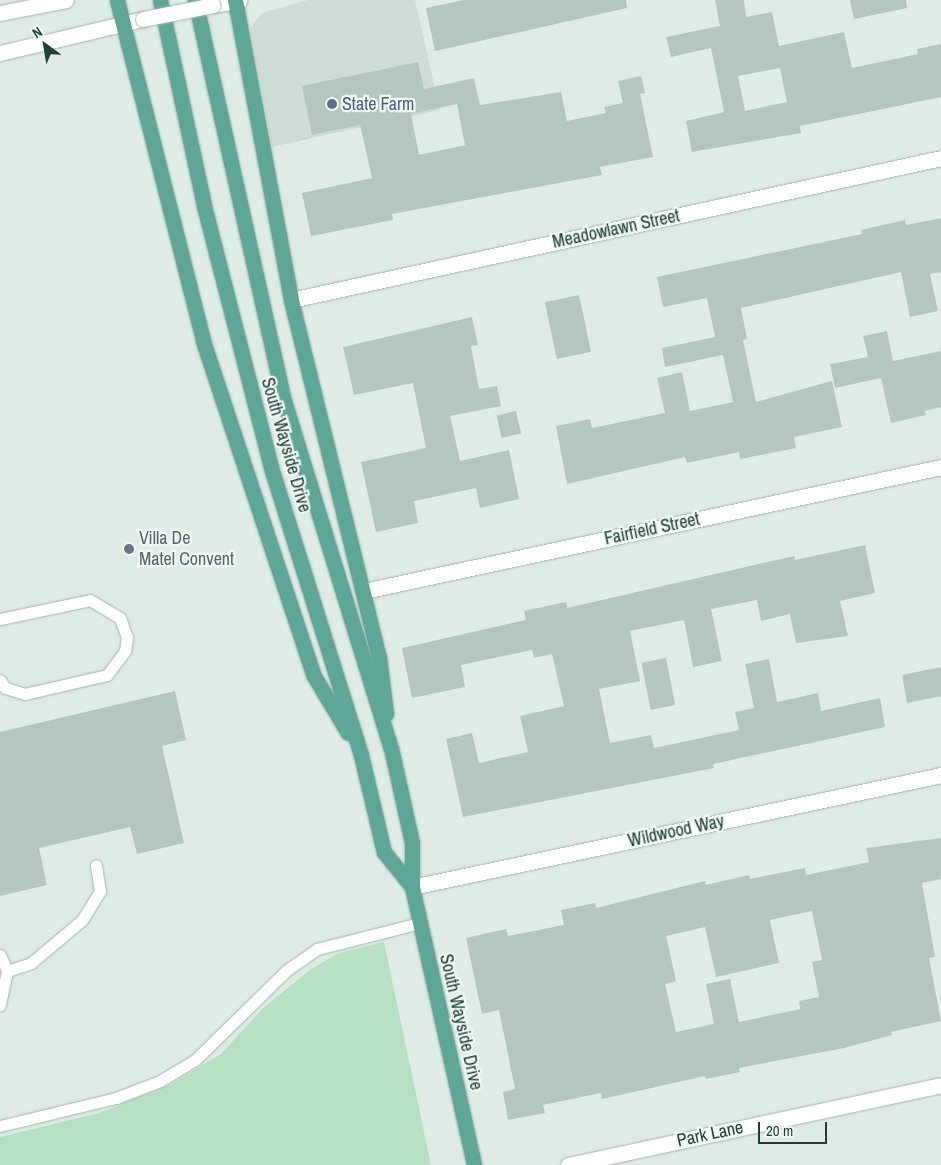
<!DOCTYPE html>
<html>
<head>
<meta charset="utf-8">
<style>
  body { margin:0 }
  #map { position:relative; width:941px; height:1165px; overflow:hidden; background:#dfece6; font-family:"Archivo Narrow",sans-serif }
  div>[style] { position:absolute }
  .built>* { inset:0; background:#cddcd5 }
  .green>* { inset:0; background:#b5e0c1 }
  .building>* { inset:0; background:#b4c7bf; transform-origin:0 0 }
  .roads { filter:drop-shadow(0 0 1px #a1b4ae) drop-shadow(0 0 1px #a1b4ae) }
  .lane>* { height:11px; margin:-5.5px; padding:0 5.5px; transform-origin:5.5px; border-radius:5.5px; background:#fff }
  .street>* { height:15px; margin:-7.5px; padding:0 7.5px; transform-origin:7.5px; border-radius:7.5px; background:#fff }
  .secondary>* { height:15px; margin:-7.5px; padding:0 7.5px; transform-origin:7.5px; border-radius:7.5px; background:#fff }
  .primary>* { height:15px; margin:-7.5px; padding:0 7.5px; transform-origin:7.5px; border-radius:7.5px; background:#5ea796 }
  .bridges { filter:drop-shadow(0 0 1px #9cb9af) drop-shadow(0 0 1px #9cb9af) }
  .secondary-bridge>* { height:15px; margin:-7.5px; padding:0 7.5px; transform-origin:7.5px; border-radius:7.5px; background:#fff }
  .dots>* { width:14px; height:14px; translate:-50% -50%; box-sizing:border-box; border:2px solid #f0f8f4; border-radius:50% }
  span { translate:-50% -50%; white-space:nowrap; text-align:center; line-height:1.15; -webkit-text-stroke:4.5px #f0f8f4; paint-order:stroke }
  .service-label { font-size:18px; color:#4e5e75 }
  .left { translate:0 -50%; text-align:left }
  .street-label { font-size:18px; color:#1e3e36 }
  .worship-label { font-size:18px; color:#5b616d }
  .north { position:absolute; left:20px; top:20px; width:50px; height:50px; -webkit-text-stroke:4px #f0f8f4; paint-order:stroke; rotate:328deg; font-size:14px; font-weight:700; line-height:20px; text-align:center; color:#1e3e36 }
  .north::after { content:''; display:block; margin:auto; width:18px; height:22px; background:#1e3e36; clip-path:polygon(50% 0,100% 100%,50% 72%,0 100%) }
  .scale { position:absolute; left:758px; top:1122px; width:69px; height:22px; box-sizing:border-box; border:2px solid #1e3e36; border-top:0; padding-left:6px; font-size:15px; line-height:18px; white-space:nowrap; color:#1e3e36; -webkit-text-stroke:4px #f0f8f4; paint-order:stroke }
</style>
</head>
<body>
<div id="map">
  <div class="built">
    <div style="clip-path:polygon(308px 0,415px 0,440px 110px,272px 147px,250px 28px,262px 13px)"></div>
  </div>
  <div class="green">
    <div style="clip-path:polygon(384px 942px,431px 1165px,0 1165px,0 1137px,99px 1113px,169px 1085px,221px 1054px,263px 1008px,311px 969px,339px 953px)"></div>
  </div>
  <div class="building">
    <div style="clip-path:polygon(464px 0,626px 0,627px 8px,435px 51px,426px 8px)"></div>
    <div style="clip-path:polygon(evenodd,715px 0,744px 0,746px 17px,772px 12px,779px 46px,844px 32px,852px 68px,918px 54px,917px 49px,941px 44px,941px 97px,800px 126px,801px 133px,692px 152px,686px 121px,724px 112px,711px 48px,671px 57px,666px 37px,720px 26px,715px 0,780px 68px,787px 102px,745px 111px,738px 76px,780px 68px)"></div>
    <div style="clip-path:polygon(850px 0,906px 0,907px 8px,854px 19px)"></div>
    <div style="clip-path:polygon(evenodd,418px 62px,424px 89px,474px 78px,480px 105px,561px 92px,567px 121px,606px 113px,604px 107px,623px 103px,618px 81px,641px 76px,645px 93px,640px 94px,653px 157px,600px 167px,602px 175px,392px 214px,393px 220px,311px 236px,302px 193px,372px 178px,360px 125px,312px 135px,302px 86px,418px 62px,457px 104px,465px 145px,419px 155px,411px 114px,457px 104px)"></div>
    <div style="clip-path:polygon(941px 218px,941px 272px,930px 274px,938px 311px,910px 317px,901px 272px,741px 308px,747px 339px,743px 340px,756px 402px,832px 381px,842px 427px,794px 437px,796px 448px,740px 459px,739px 452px,687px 463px,685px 457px,567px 484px,556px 426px,590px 419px,592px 428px,665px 413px,657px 378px,682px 372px,690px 411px,733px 402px,723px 355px,665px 367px,662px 348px,715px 337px,707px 298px,663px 307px,657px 277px,862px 234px,861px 230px,905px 220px,906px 225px)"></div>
    <div style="left:579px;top:295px;width:58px;height:35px;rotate:78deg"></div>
    <div style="clip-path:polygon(472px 317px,478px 345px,471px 346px,479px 389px,497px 386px,501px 406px,450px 416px,460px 461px,509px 450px,519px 499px,480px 508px,476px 488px,414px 501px,418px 523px,376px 532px,361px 462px,426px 448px,413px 383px,354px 395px,343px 347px)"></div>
    <div style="clip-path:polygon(887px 331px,893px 361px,941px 351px,941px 407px,925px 411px,926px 415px,891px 423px,881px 378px,835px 388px,830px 364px,868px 357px,863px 336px)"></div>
    <div style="left:516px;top:411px;width:23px;height:20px;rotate:77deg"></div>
    <div style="clip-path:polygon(865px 545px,875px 593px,840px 601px,848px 636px,796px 643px,790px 614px,761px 621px,757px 600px,711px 609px,722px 661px,693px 667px,684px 620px,630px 631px,640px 681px,599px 689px,610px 743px,651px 735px,654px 748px,739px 730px,735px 712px,754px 708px,745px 664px,769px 659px,777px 702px,818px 693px,821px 711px,880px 698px,885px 727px,713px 764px,714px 768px,463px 817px,446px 739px,472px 733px,479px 763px,528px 752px,520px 716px,564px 706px,552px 654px,534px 658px,532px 650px,461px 665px,465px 687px,412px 698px,402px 648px,526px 620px,524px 611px,566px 602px,567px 608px,794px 556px,795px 560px)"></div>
    <div style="left:666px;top:658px;width:48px;height:25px;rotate:79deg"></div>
    <div style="clip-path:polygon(941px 667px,941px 696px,907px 703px,902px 675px)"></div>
    <div style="clip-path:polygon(175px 691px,186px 740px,162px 746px,184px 843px,137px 854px,130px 827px,39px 848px,47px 885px,0 896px,0 732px)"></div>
    <div style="clip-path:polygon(evenodd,941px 838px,941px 879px,922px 883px,935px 957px,929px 958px,941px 1021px,891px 1032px,892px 1035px,844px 1048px,739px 1068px,740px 1072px,706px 1079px,705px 1076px,602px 1099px,601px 1093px,543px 1105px,545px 1113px,508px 1120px,503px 1092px,515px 1089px,499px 1010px,482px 1014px,466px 938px,506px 929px,508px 936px,564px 925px,561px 910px,595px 903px,596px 908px,705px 881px,706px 885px,749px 875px,750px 879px,805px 868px,806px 875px,869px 862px,866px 848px,941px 838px,812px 911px,822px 960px,812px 962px,819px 997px,799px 1001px,800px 1009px,739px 1022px,730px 979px,706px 984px,714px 1024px,676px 1032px,665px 984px,676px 981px,666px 936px,705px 927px,716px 977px,779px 963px,770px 920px,812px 911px)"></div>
  </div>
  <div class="roads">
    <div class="lane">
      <div style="left:0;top:619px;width:92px;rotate:-11.9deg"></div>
      <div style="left:90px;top:600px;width:35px;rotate:31deg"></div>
      <div style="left:120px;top:618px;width:20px;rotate:70deg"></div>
      <div style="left:127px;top:637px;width:14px;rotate:98deg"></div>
      <div style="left:125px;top:651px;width:30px;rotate:127deg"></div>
      <div style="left:107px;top:675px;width:84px;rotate:167deg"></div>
      <div style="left:25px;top:694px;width:21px;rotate:-163deg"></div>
      <div style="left:5px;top:688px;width:9px;rotate:-122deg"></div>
      <div style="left:0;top:955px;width:17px;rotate:66deg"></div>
      <div style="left:7px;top:971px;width:35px;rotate:102deg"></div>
      <div style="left:7px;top:971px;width:25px;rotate:-18deg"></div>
      <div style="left:31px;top:963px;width:67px;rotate:-40.1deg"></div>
      <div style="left:82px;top:920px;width:34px;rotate:-58deg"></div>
      <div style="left:100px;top:891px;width:26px;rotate:-99deg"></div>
      <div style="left:0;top:1126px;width:119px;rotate:-13.6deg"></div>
      <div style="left:116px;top:1098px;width:47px;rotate:-21.1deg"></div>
      <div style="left:160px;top:1081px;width:41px;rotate:-31deg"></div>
      <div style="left:195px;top:1060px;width:129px;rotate:-44.4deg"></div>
      <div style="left:287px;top:970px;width:37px;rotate:-35deg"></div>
      <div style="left:317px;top:949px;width:106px;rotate:-14.2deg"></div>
    </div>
    <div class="street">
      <div style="left:291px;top:300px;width:665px;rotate:-12.32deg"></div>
      <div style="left:364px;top:591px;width:590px;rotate:-12.13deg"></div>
      <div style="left:412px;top:887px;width:541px;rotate:-11.95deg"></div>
      <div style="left:568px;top:1165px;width:381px;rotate:-12.1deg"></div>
    </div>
    <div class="secondary">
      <div style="left:213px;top:5px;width:27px;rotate:-10deg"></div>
      <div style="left:0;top:13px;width:67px;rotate:-11.1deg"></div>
      <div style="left:0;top:53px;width:147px;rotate:-13.4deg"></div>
    </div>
    <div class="primary">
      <div style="left:117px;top:0;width:352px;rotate:75.8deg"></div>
      <div style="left:203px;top:341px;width:353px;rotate:71.7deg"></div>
      <div style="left:314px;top:676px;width:66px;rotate:59.2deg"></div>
      <div style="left:160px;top:0;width:211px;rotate:77.9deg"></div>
      <div style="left:204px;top:206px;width:277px;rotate:75.6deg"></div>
      <div style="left:273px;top:474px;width:294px;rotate:72.6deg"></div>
      <div style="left:361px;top:755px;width:100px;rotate:76.7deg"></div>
      <div style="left:384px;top:852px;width:45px;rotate:51.3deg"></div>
      <div style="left:195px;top:0;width:411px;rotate:77.5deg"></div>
      <div style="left:284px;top:401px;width:363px;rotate:72.9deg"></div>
      <div style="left:391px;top:748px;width:97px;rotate:77.5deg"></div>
      <div style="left:412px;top:843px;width:44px;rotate:90deg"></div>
      <div style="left:412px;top:887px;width:285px;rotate:77.4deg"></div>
      <div style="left:235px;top:0;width:305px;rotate:79.4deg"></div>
      <div style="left:291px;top:300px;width:368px;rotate:76.2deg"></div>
      <div style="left:379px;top:657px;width:57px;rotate:83deg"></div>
    </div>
  </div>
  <div class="bridges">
    <div class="secondary-bridge">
      <div style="left:143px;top:19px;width:71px;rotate:-11.3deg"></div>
    </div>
  </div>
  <div class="dots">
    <div style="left:332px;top:104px;background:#5c6f8a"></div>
    <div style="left:129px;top:549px;background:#6b7280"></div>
  </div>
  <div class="service-label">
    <span class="left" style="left:342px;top:104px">State Farm</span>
  </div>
  <div class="street-label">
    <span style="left:616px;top:229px;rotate:-12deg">Meadowlawn Street</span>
    <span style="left:286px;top:445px;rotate:74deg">South Wayside Drive</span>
    <span style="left:652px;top:529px;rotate:-12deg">Fairfield Street</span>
    <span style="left:676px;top:831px;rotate:-12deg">Wildwood Way</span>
    <span style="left:461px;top:1022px;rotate:77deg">South Wayside Drive</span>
    <span style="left:710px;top:1134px;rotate:-12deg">Park Lane</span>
  </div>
  <div class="worship-label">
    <span class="left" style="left:139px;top:549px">Villa De<br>Matel Convent</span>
  </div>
  <div class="north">N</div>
  <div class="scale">20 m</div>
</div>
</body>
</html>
